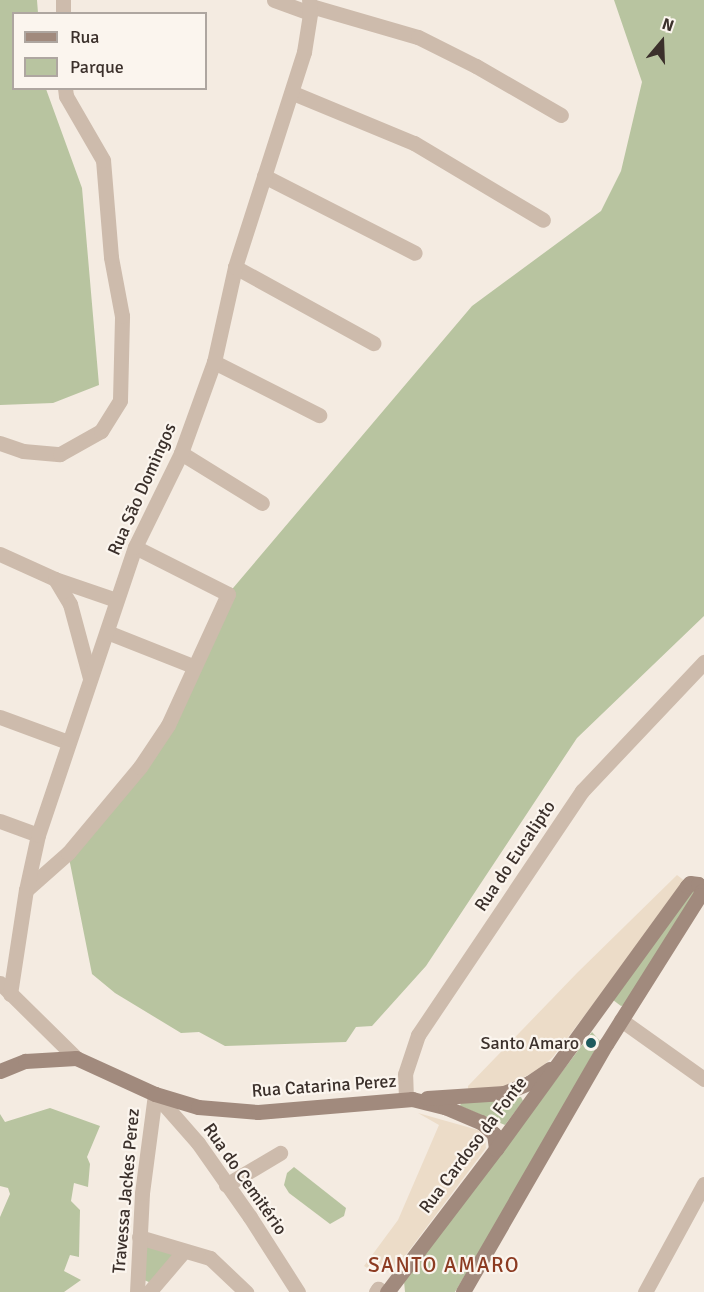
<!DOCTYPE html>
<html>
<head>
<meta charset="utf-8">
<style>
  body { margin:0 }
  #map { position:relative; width:704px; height:1292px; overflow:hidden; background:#f4ebe1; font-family:Signika,sans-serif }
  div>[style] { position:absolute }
  .green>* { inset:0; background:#b8c4a0 }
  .plaza>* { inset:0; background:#ecdcc8 }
  .street>* { height:15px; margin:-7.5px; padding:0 7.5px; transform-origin:7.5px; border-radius:7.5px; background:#cdbbac }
  .secondary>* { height:15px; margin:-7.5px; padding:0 7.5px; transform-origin:7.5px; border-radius:7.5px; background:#a18a7d }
  .dots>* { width:16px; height:16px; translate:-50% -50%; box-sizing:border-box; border:3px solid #fbf5ee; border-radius:50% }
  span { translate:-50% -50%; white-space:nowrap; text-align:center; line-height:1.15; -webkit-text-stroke:4.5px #fbf5ee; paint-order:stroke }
  .street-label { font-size:18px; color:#3b302b }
  .poi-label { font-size:18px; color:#3b302b }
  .right { translate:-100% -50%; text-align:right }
  .quarter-label { font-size:21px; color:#8c3b22; letter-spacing:1.5px }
  .legend { position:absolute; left:12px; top:12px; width:195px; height:78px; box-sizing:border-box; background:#fbf5ee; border:2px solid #aea6a0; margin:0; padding:8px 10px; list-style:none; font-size:18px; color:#3b302b }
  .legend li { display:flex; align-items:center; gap:12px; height:30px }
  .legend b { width:30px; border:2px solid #aea6a0 }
  .north { position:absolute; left:632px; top:12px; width:60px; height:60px; -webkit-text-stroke:4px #fbf5ee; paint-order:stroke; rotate:19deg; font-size:16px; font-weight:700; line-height:24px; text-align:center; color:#3b302b }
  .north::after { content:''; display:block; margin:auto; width:21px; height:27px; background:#3b302b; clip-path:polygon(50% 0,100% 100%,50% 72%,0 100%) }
</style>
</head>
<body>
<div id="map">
  <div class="green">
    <div style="clip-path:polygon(0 0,37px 0,38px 13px,14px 14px,14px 88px,46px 89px,82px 188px,99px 385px,53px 403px,0 405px)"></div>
    <div style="clip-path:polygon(614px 0,704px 0,704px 616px,577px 738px,426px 966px,372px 1026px,356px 1027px,346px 1042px,225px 1046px,199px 1032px,181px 1033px,115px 993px,92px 974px,68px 853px,140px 767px,228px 594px,472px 306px,601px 211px,621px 171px,642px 82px)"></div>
    <div style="clip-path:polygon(696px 890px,625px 1005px,621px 1006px,613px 1000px,686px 891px)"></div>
    <div style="clip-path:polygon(592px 1032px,600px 1041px,531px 1165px,455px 1292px,405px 1292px,404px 1281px)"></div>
    <div style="clip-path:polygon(521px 1097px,523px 1101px,505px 1125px,460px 1106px,461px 1103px)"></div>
    <div style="clip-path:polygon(50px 1108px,100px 1126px,87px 1157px,90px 1164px,88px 1187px,74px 1183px,71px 1201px,80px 1210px,79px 1257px,70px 1255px,64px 1271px,81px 1280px,64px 1292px,0 1292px,0 1217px,10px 1194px,8px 1188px,0 1186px,0 1114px,5px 1122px)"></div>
    <div style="clip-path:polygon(294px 1167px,346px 1208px,344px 1216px,330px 1224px,289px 1193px,284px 1185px,287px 1173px)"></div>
    <div style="clip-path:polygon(145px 1244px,175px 1253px,151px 1283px,144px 1280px)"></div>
  </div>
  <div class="plaza">
    <div style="clip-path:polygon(677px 875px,686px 882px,553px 1057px,538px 1070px,502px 1088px,468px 1091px,468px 1086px,577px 973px)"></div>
    <div style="clip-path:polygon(418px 1113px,478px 1130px,485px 1138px,486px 1148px,396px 1268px,384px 1272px,374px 1272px,364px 1266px,398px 1220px,439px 1125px)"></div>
  </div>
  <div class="street">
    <div style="left:63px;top:0;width:14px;rotate:90deg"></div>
    <div style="left:274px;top:0;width:38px;rotate:20deg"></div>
    <div style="left:311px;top:6px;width:111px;rotate:16.2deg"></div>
    <div style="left:418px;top:37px;width:65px;rotate:26.6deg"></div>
    <div style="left:476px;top:66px;width:98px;rotate:30deg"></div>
    <div style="left:293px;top:93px;width:131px;rotate:22.5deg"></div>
    <div style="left:414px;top:143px;width:150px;rotate:30.8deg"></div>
    <div style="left:264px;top:176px;width:169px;rotate:27deg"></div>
    <div style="left:235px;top:267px;width:158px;rotate:28.8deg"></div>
    <div style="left:214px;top:362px;width:118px;rotate:26.8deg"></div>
    <div style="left:0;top:443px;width:24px;rotate:19deg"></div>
    <div style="left:23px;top:451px;width:37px;rotate:5deg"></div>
    <div style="left:60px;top:454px;width:47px;rotate:-29.3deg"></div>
    <div style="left:101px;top:431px;width:36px;rotate:-58deg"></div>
    <div style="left:120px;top:400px;width:84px;rotate:-88.6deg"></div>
    <div style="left:122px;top:316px;width:60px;rotate:-100.6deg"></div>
    <div style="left:111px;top:257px;width:97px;rotate:-94.7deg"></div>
    <div style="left:103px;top:160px;width:74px;rotate:-120deg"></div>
    <div style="left:66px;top:96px;width:8px;rotate:-97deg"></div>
    <div style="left:181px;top:453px;width:95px;rotate:31.7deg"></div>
    <div style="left:0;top:554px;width:60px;rotate:24.4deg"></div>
    <div style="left:55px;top:579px;width:65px;rotate:19deg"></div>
    <div style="left:55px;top:579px;width:29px;rotate:59deg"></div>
    <div style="left:70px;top:604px;width:77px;rotate:74.9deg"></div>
    <div style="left:107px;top:632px;width:92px;rotate:21.6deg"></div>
    <div style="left:0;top:717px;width:72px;rotate:20.2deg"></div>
    <div style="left:0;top:821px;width:40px;rotate:20.2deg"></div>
    <div style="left:26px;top:890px;width:56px;rotate:-41.4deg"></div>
    <div style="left:68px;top:853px;width:112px;rotate:-50.1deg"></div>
    <div style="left:140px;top:767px;width:50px;rotate:-56.3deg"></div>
    <div style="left:168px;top:725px;width:144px;rotate:-65.4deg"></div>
    <div style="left:228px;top:594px;width:104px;rotate:-153.2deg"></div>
    <div style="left:0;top:983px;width:107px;rotate:44.6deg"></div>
    <div style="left:10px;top:994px;width:105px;rotate:-81.3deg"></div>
    <div style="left:26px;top:890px;width:56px;rotate:-77.7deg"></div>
    <div style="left:38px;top:835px;width:304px;rotate:-71.4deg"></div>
    <div style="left:135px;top:547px;width:105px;rotate:-63.9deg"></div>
    <div style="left:181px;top:453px;width:97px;rotate:-70.1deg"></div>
    <div style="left:214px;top:362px;width:97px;rotate:-77.5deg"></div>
    <div style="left:235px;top:267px;width:226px;rotate:-72.2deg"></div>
    <div style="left:304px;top:52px;width:39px;rotate:-81deg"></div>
    <div style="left:310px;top:13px;width:13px;rotate:-94deg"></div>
    <div style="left:621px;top:1020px;width:102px;rotate:35.4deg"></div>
    <div style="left:155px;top:1094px;width:65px;rotate:48.7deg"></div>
    <div style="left:198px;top:1143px;width:90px;rotate:54.9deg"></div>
    <div style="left:250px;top:1217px;width:89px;rotate:57.4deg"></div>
    <div style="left:406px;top:1099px;width:25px;rotate:-92deg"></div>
    <div style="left:405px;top:1074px;width:41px;rotate:-71.6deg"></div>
    <div style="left:418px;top:1035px;width:294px;rotate:-56.1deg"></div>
    <div style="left:582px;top:791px;width:178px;rotate:-46.6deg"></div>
    <div style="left:226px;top:1185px;width:63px;rotate:-30.7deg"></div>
    <div style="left:139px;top:1237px;width:74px;rotate:16.5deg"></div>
    <div style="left:210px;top:1258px;width:50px;rotate:43.4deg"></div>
    <div style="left:137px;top:1292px;width:99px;rotate:-87.1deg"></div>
    <div style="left:142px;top:1193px;width:100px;rotate:-82.5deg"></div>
    <div style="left:149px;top:1292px;width:54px;rotate:-49.5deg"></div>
    <div style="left:376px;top:1292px;width:4px;rotate:-56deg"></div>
    <div style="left:378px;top:1289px;width:6px;rotate:31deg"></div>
    <div style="left:645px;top:1292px;width:123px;rotate:-61.4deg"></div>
  </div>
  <div class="secondary">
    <div style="left:0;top:1071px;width:27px;rotate:-22deg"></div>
    <div style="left:25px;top:1061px;width:51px;rotate:-3.4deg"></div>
    <div style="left:76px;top:1058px;width:87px;rotate:24.5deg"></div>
    <div style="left:155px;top:1094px;width:45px;rotate:16.8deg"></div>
    <div style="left:198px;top:1107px;width:60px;rotate:4.8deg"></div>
    <div style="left:258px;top:1112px;width:155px;rotate:-4.8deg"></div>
    <div style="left:412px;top:1099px;width:34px;rotate:14deg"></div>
    <div style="left:445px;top:1107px;width:39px;rotate:23deg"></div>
    <div style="left:481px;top:1122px;width:18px;rotate:43deg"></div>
    <div style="left:494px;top:1134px;width:15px;rotate:82deg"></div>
    <div style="left:427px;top:1098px;width:77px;rotate:-3.7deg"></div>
    <div style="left:504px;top:1093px;width:27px;rotate:-22deg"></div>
    <div style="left:529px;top:1083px;width:25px;rotate:-34deg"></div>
    <div style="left:387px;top:1292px;width:180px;rotate:-52.7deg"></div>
    <div style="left:496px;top:1149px;width:325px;rotate:-54deg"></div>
    <div style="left:687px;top:886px;width:4px;rotate:-45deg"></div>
    <div style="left:690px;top:883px;width:8px;rotate:7deg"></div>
    <div style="left:698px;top:884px;width:8px;rotate:60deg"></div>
    <div style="left:702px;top:891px;width:4px;rotate:117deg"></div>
    <div style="left:700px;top:895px;width:176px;rotate:122.2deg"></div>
    <div style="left:606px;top:1044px;width:286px;rotate:120deg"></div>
  </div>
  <div class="dots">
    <div style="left:591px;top:1043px;background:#1f5a5e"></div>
  </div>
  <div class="street-label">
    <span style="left:142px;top:489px;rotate:-66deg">Rua São Domingos</span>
    <span style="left:515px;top:856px;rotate:-56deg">Rua do Eucalipto</span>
    <span style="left:324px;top:1086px;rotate:-4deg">Rua Catarina Perez</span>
    <span style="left:473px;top:1145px;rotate:-53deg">Rua Cardoso da Fonte</span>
    <span style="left:245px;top:1179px;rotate:55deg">Rua do Cemitério</span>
    <span style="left:126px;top:1191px;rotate:-85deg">Travessa Jackes Perez</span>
  </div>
  <div class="poi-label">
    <span class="right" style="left:579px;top:1043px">Santo Amaro</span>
  </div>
  <div class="quarter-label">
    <span style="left:444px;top:1265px">SANTO AMARO</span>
  </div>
  <ul class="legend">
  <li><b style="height:8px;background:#a18a7d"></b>Rua</li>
  <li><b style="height:16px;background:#b8c4a0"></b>Parque</li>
  </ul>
  <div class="north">N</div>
</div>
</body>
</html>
